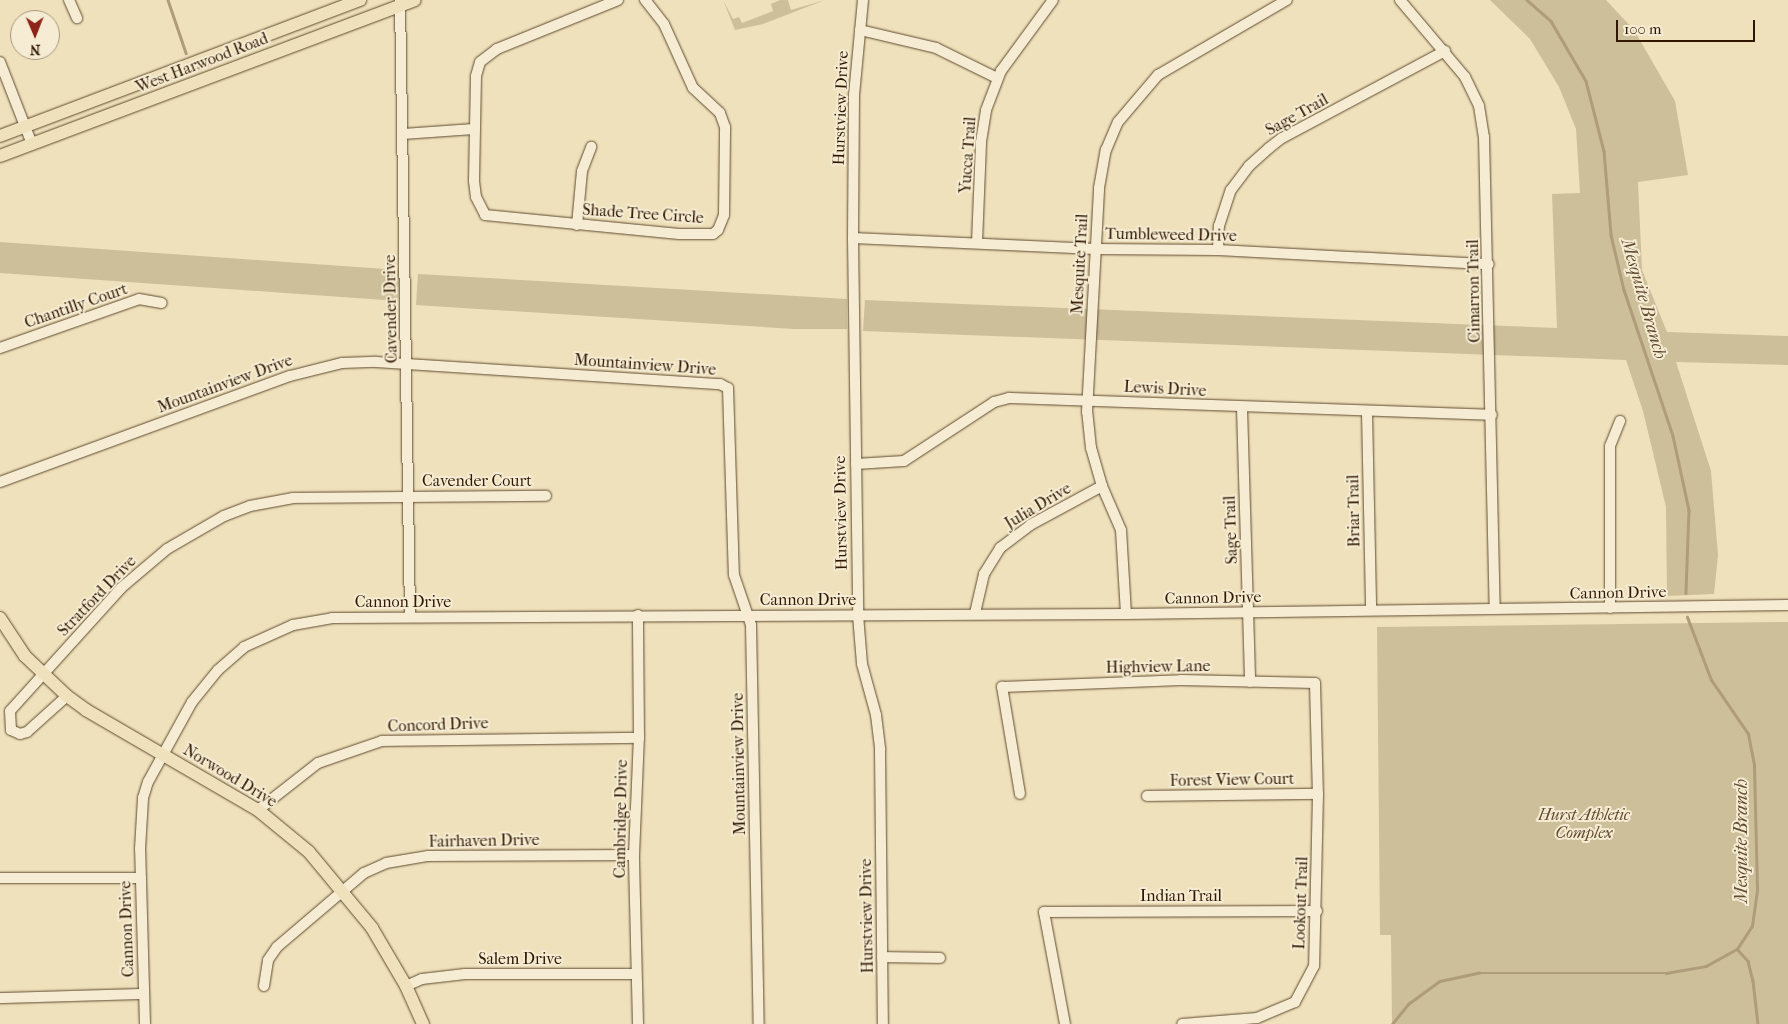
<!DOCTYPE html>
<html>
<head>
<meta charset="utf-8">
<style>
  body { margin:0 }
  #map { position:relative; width:1788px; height:1024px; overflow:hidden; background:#efe1bb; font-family:"IM FELL French Canon",serif }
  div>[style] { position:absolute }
  .green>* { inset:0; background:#cebf9b; transform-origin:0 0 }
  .stream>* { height:2.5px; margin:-1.25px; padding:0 1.25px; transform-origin:1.25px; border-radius:1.25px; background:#ae9c7b }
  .roads { filter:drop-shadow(0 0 1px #5f4a2f) drop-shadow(0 0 1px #5f4a2f) }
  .minor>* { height:10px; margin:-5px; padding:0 5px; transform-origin:5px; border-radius:5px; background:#f5ecd3 }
  .major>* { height:12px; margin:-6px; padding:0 6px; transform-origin:6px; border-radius:6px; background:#efe1bb }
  span { translate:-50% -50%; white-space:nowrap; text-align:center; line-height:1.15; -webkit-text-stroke:4px #f5ecd3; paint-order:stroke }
  .street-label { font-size:16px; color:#2f1700 }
  .park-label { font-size:16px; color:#5f492e; font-style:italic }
  .water-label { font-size:18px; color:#624c31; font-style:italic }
  .north { position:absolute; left:10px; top:10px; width:50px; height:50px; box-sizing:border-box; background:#f5ecd3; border:1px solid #a6977f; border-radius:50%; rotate:179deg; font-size:14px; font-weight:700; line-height:20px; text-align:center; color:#2f1700 }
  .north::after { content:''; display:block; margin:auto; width:18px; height:22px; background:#8f2418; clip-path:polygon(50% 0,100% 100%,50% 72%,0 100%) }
  .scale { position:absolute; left:1616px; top:20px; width:139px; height:22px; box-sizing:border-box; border:2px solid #2f1700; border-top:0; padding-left:6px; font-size:15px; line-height:18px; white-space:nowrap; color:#2f1700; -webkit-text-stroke:4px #f5ecd3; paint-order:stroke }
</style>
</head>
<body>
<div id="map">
  <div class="green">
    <div style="clip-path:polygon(723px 0,733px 19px,739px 17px,742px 23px,773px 11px,771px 4px,780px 0,788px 0,791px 10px,825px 0,763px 24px,735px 30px)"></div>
    <div style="clip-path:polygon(1490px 0,1606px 0,1634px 30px,1675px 101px,1688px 175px,1638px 182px,1642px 270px,1667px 332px,1788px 336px,1788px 365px,1676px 362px,1711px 471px,1718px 555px,1714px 594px,1667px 596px,1666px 507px,1643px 411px,1626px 360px,863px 331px,865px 300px,1557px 328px,1552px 194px,1580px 193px,1576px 129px,1559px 87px,1530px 39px)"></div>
    <div style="left:0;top:242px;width:401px;height:31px;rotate:4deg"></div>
    <div style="clip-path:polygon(418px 274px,847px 299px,847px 329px,794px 329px,416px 305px)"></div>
    <div style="clip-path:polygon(1788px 622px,1788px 1024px,1392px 1024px,1391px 935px,1380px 935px,1377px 627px)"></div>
  </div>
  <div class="stream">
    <div style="left:168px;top:0;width:56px;rotate:71.2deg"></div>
    <div style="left:1527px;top:0;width:32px;rotate:41deg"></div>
    <div style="left:1551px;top:21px;width:69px;rotate:59.7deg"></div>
    <div style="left:1586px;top:81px;width:72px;rotate:75.6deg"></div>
    <div style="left:1604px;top:151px;width:84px;rotate:85.2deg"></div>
    <div style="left:1611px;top:235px;width:57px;rotate:76.7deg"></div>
    <div style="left:1624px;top:290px;width:154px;rotate:71.4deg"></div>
    <div style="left:1673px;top:436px;width:76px;rotate:77.8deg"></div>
    <div style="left:1689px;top:510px;width:83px;rotate:92.1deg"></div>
    <div style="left:1737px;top:949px;width:16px;rotate:47deg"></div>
    <div style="left:1748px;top:961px;width:21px;rotate:76deg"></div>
    <div style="left:1753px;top:981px;width:43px;rotate:83.4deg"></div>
    <div style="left:1392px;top:1024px;width:26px;rotate:-51deg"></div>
    <div style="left:1408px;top:1004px;width:39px;rotate:-36deg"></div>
    <div style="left:1440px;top:981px;width:40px;rotate:-12deg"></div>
    <div style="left:1479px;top:973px;width:187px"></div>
    <div style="left:1666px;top:973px;width:41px;rotate:-9.9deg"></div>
    <div style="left:1706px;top:966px;width:35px;rotate:-29deg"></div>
    <div style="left:1737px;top:949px;width:27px;rotate:-57deg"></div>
    <div style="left:1752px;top:926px;width:37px;rotate:-82deg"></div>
    <div style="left:1757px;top:889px;width:124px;rotate:-91.4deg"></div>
    <div style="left:1754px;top:765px;width:32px;rotate:-101deg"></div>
    <div style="left:1748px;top:734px;width:65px;rotate:-124.4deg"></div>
    <div style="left:1711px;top:680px;width:67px;rotate:-110.9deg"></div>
  </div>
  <div class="roads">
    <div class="minor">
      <div style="left:69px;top:0;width:20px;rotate:66deg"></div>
      <div style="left:400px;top:0;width:617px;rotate:89.07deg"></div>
      <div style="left:618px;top:0;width:131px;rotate:158deg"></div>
      <div style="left:497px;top:49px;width:21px;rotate:143deg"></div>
      <div style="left:480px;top:62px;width:15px;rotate:106deg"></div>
      <div style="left:476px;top:76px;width:105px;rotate:91.1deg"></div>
      <div style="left:474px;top:181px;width:16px;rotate:83deg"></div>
      <div style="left:476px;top:197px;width:20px;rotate:63deg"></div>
      <div style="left:485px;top:215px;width:195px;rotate:5.6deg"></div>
      <div style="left:679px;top:234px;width:34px"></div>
      <div style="left:713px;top:234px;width:6px;rotate:-39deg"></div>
      <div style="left:718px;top:230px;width:16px;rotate:-68deg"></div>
      <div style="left:724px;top:215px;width:88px;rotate:-89.3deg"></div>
      <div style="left:725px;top:127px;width:15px;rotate:-110deg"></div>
      <div style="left:720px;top:113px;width:37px;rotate:-137deg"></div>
      <div style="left:693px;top:88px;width:70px;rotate:-114.4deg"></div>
      <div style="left:664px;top:24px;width:31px;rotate:-128deg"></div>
      <div style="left:863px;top:0;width:95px;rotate:95.4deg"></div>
      <div style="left:854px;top:95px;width:143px;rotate:90.4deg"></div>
      <div style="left:853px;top:238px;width:377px;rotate:89.2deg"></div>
      <div style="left:858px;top:615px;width:49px;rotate:85.3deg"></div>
      <div style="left:862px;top:664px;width:53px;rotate:74.6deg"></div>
      <div style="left:876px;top:715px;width:35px;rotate:83deg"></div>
      <div style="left:880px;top:750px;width:274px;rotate:89.4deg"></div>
      <div style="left:1400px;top:0;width:101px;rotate:49.8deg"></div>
      <div style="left:1465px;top:77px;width:32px;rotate:64deg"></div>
      <div style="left:1479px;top:106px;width:31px;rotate:81deg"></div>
      <div style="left:1484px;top:137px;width:472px;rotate:88.7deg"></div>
      <div style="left:860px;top:30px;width:78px;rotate:13.3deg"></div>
      <div style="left:936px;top:48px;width:68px;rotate:26.2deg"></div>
      <div style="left:0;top:62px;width:88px;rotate:68.7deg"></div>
      <div style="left:403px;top:134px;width:71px;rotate:-4deg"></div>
      <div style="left:577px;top:225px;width:54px;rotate:-84.7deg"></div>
      <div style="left:582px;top:171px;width:26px;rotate:-69deg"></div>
      <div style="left:853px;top:238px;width:243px;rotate:2.6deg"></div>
      <div style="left:1096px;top:249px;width:122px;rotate:0.5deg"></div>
      <div style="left:1218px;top:250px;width:271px;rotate:3deg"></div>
      <div style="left:977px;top:243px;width:101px;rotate:-87.7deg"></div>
      <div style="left:981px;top:142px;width:32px;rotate:-81deg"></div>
      <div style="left:986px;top:110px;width:42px;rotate:-69deg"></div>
      <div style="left:1001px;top:71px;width:88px;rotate:-53.8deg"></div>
      <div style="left:1218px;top:250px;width:24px;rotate:-88deg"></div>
      <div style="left:1219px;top:226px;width:38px;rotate:-72deg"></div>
      <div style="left:1231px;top:190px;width:30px;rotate:-53deg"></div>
      <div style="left:1249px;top:166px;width:27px;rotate:-42deg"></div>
      <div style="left:1269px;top:148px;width:16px;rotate:-38deg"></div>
      <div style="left:1282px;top:138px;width:185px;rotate:-28.1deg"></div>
      <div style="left:0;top:348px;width:147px;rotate:-19.4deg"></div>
      <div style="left:139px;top:299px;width:23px;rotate:10deg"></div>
      <div style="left:1242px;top:408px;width:274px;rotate:88.3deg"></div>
      <div style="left:1367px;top:412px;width:198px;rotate:88.8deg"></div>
      <div style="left:856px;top:464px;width:48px;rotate:-3.6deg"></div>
      <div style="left:904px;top:461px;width:108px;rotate:-33.2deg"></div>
      <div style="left:994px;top:402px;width:16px;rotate:-15deg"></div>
      <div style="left:1009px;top:398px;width:483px;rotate:2deg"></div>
      <div style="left:0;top:482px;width:309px;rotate:-20.1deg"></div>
      <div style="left:290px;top:376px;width:54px;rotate:-14deg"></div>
      <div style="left:342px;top:363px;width:34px;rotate:-2deg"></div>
      <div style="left:376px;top:362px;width:345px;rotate:3.7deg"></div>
      <div style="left:720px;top:384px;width:9px;rotate:27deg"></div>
      <div style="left:728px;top:388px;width:187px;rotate:88.2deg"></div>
      <div style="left:734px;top:575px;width:53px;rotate:71.2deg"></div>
      <div style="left:751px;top:625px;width:399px;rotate:88.9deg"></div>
      <div style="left:1610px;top:608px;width:162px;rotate:-90deg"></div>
      <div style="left:1610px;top:446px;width:27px;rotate:-68deg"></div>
      <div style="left:975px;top:613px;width:40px;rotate:-77deg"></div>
      <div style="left:984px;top:574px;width:31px;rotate:-58deg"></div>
      <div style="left:1000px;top:548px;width:38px;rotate:-37deg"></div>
      <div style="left:1030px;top:525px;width:82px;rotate:-28.4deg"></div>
      <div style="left:1126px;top:614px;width:84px;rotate:-93.4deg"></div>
      <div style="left:1121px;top:530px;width:48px;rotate:-113.4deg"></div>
      <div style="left:1102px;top:486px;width:40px;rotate:-106deg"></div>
      <div style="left:1091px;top:448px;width:36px;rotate:-96deg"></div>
      <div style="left:1087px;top:412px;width:224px;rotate:-86.9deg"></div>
      <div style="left:1099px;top:188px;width:39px;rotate:-80deg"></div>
      <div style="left:1106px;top:150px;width:30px;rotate:-67deg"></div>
      <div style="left:1118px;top:122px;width:62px;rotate:-49.6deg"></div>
      <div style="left:1158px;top:75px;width:149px;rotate:-30.2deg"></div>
      <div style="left:67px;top:696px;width:54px;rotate:138deg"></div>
      <div style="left:27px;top:732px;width:7px;rotate:164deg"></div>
      <div style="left:20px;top:734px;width:10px;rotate:-156deg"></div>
      <div style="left:11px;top:730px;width:19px;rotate:-93deg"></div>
      <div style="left:10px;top:711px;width:166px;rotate:-47.9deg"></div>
      <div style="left:121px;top:588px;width:60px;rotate:-40.3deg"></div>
      <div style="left:167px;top:549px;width:66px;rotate:-30.1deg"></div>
      <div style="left:224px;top:516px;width:28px;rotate:-21deg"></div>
      <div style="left:250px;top:506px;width:44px;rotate:-10.5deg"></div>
      <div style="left:293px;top:498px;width:253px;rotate:-0.5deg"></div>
      <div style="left:1020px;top:794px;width:109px;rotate:-99.5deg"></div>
      <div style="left:1002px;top:687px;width:179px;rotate:-2.2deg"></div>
      <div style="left:1181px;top:680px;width:134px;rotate:1.3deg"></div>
      <div style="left:1315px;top:683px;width:111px;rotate:88.5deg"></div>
      <div style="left:1318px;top:794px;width:172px;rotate:91.3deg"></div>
      <div style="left:1314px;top:966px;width:41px;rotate:117.8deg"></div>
      <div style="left:1295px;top:1002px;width:41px;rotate:157.2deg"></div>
      <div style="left:1257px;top:1018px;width:75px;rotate:175.4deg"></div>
      <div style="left:1147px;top:796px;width:171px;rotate:-0.7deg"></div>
      <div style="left:258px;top:810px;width:76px;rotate:-38.1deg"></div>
      <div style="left:318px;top:763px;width:68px;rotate:-19deg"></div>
      <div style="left:382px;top:741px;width:257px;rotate:-0.7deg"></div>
      <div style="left:0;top:878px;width:141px"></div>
      <div style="left:882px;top:957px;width:58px;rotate:1deg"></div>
      <div style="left:264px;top:986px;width:26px;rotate:-81deg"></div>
      <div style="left:268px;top:960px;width:16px;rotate:-55deg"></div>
      <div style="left:277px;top:947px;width:114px;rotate:-40.4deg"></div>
      <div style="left:364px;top:873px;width:24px;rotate:-24deg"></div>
      <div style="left:386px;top:863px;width:43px;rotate:-9.5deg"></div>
      <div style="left:428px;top:856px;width:206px;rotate:-0.3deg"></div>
      <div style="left:406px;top:986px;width:17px;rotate:-24deg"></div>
      <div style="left:422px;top:979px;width:43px;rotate:-6.6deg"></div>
      <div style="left:465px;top:974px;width:170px"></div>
      <div style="left:0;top:998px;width:144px;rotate:-1.6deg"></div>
      <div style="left:145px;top:1024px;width:175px;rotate:-91.6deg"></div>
      <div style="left:140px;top:849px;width:51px;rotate:-86.6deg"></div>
      <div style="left:143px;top:798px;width:17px;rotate:-73deg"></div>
      <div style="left:148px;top:782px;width:91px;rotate:-61.2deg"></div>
      <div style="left:192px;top:702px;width:41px;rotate:-50.9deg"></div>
      <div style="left:218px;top:670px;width:35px;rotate:-41deg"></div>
      <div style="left:244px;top:647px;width:54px;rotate:-24.2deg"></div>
      <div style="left:293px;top:625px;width:40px;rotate:-10deg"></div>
      <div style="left:332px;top:618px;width:794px;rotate:-0.29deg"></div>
      <div style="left:1126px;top:614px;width:662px;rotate:-0.78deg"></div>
      <div style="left:638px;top:1024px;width:169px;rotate:-91.4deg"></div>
      <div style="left:634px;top:855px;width:117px;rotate:-87.6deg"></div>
      <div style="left:639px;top:738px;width:123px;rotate:-90.5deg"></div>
      <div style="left:1065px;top:1024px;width:114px;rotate:-100.6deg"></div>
      <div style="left:1044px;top:912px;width:273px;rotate:-0.2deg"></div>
    </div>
    <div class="major">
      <div style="left:0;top:136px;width:385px;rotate:-20.7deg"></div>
      <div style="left:0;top:156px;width:443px;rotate:-20.6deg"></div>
      <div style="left:0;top:618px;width:45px;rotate:56.7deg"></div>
      <div style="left:25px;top:656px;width:58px;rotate:43.6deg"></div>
      <div style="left:67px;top:696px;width:24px;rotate:36deg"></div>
      <div style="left:86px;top:710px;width:199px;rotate:30.2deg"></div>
      <div style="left:258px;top:810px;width:66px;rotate:39.5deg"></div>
      <div style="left:309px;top:852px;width:99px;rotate:50.3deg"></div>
      <div style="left:372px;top:928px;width:67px;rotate:59.6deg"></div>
      <div style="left:406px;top:986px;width:42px;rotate:65.9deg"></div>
    </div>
  </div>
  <div class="street-label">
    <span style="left:202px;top:63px;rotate:-21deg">West Harwood Road</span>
    <span style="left:841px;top:108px;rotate:-88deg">Hurstview Drive</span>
    <span style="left:1297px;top:115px;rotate:-29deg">Sage Trail</span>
    <span style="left:968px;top:155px;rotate:-86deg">Yucca Trail</span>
    <span style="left:643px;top:214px;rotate:4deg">Shade Tree Circle</span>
    <span style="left:1171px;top:235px;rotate:1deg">Tumbleweed Drive</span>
    <span style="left:1080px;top:264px;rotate:-87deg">Mesquite Trail</span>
    <span style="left:1474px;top:291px;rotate:-91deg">Cimarron Trail</span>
    <span style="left:76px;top:306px;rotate:-19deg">Chantilly Court</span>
    <span style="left:391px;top:309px;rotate:-91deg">Cavender Drive</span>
    <span style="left:645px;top:365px;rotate:4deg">Mountainview Drive</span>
    <span style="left:225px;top:384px;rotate:-20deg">Mountainview Drive</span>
    <span style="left:1165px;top:389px;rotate:3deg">Lewis Drive</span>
    <span style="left:477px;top:481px">Cavender Court</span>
    <span style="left:1038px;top:506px;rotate:-31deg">Julia Drive</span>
    <span style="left:1354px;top:511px;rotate:-91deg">Briar Trail</span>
    <span style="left:841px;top:513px;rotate:-91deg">Hurstview Drive</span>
    <span style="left:1231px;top:530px;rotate:-92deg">Sage Trail</span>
    <span style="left:1618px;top:593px;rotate:-1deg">Cannon Drive</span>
    <span style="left:97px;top:596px;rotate:-46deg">Stratford Drive</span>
    <span style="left:1213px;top:598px;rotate:-1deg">Cannon Drive</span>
    <span style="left:808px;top:600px">Cannon Drive</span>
    <span style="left:403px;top:602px">Cannon Drive</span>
    <span style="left:1158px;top:667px;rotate:-1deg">Highview Lane</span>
    <span style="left:438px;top:725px;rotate:-2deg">Concord Drive</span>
    <span style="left:739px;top:764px;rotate:-91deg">Mountainview Drive</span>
    <span style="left:230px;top:776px;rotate:31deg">Norwood Drive</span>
    <span style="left:1232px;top:780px;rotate:-1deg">Forest View Court</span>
    <span style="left:621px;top:819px;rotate:-89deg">Cambridge Drive</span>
    <span style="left:484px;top:841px;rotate:-1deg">Fairhaven Drive</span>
    <span style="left:1181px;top:896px">Indian Trail</span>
    <span style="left:1301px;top:903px;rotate:-88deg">Lookout Trail</span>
    <span style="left:867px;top:916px;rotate:-91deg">Hurstview Drive</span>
    <span style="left:127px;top:929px;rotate:-92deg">Cannon Drive</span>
    <span style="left:520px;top:959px">Salem Drive</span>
  </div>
  <div class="park-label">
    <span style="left:1584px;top:824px">Hurst Athletic<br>Complex</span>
  </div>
  <div class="water-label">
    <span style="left:1643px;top:299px;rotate:74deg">Mesquite Branch</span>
    <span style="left:1742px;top:841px;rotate:-90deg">Mesquite Branch</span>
  </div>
  <div class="north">N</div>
  <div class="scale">100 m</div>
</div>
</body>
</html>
